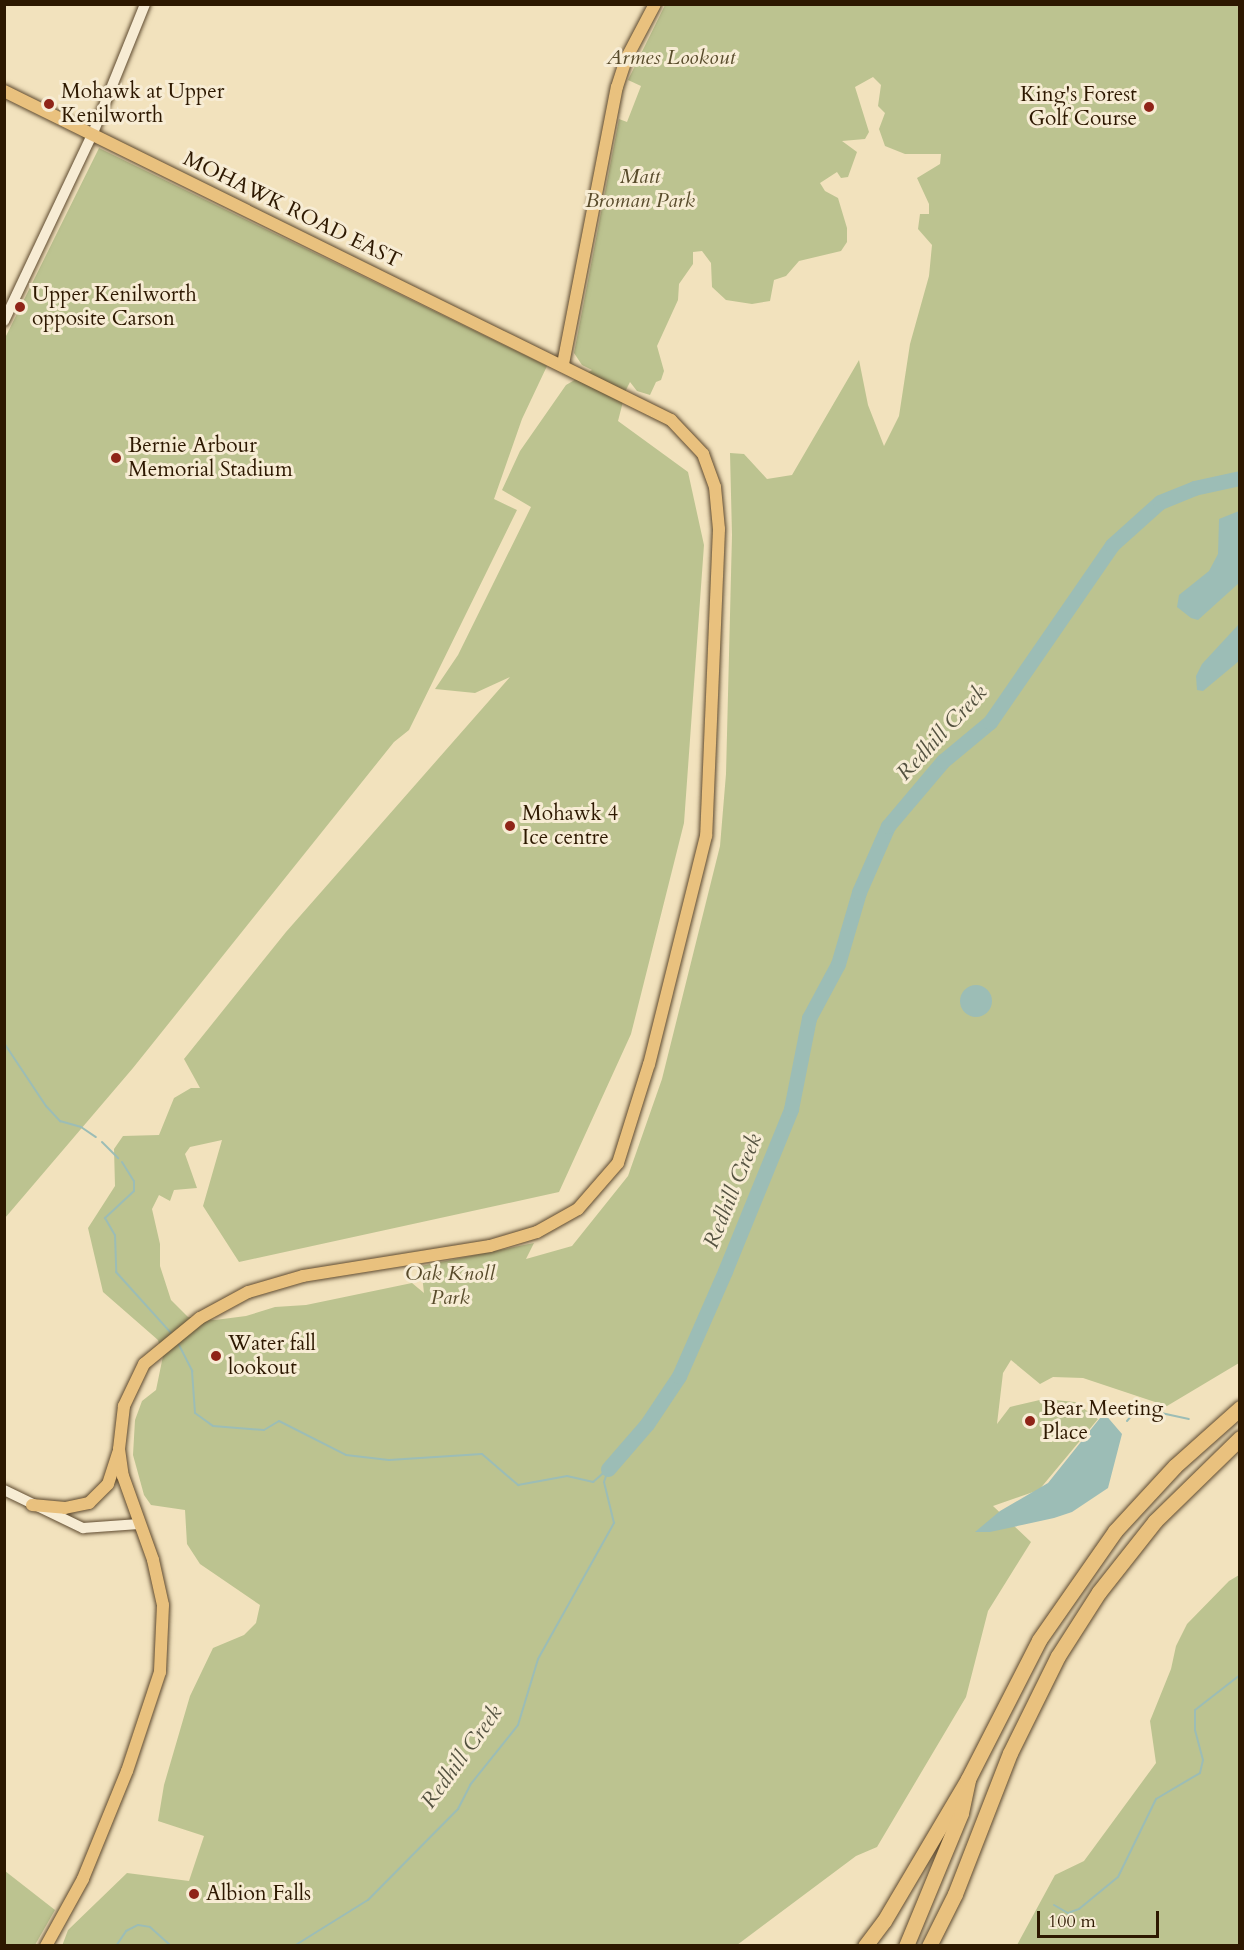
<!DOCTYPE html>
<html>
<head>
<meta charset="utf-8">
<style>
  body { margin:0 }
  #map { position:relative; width:1244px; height:1950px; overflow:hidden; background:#f2e2bd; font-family:Cardo,serif }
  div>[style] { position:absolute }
  .green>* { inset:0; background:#bcc390 }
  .water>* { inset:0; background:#9cbdb6 }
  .round { border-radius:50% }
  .stream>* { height:2px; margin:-1px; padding:0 1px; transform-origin:1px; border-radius:1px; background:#9cbdb6 }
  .river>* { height:15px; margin:-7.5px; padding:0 7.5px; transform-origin:7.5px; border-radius:7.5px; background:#9cbdb6 }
  .roads { filter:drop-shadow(0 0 2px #5e4a2f) drop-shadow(0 0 2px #5e4a2f) }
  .minor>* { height:10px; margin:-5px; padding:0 5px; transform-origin:5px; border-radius:5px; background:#f7ecd4 }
  .major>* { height:12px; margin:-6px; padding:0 6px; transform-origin:6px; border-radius:6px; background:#e9c17e }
  .highway>* { height:15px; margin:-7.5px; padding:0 7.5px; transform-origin:7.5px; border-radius:7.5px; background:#e9c17e }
  .dots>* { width:16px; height:16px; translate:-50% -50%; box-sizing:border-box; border:3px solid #f7ecd4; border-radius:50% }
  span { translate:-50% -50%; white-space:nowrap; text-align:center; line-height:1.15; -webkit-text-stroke:6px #f7ecd4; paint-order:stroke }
  .park-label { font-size:21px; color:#584b2b; font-style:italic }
  .poi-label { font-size:21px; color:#2d1800 }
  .left { translate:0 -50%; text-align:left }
  .right { translate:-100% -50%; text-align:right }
  .street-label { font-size:21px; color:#2d1800 }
  .water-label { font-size:22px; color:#545240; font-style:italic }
  .frame { position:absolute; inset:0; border:6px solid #2d1800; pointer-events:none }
  .scale { position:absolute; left:1037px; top:1911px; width:122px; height:27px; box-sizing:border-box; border:3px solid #2d1800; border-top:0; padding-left:8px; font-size:18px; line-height:21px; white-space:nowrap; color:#2d1800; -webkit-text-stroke:4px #f7ecd4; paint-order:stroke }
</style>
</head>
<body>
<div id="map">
  <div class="green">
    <div style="clip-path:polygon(evenodd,665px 5px,1239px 5px,1239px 1363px,1167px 1406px,1083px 1378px,1053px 1377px,1040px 1384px,1011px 1360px,1003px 1373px,997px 1424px,1010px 1407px,1044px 1399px,1075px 1402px,1098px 1419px,1039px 1490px,993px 1506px,1031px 1542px,988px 1611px,966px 1697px,877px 1847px,856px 1856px,737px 1945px,62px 1946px,68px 1930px,127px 1873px,189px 1881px,204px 1836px,158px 1821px,164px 1785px,190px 1696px,213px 1648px,244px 1635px,256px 1623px,260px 1605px,200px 1564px,187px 1544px,185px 1510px,151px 1505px,144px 1495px,133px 1455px,135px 1420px,142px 1401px,156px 1390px,163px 1356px,158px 1340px,103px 1292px,88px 1228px,115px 1186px,114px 1149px,123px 1136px,159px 1135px,174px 1098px,191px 1088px,200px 1088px,184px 1059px,286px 932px,510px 677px,475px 693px,435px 689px,458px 655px,531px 507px,502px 490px,520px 451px,566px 385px,592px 370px,582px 365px,574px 353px,619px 119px,627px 122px,641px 86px,628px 80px,665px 5px,873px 77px,881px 85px,878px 106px,885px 113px,879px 129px,885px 146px,905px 154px,941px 154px,940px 164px,917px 178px,929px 204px,929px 214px,920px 214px,918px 229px,932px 245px,929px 276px,910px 344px,899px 416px,884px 446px,868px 405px,859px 360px,792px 475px,767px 479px,744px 454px,730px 453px,732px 535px,726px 774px,720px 846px,662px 1079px,628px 1176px,572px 1246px,526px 1259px,534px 1243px,421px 1266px,424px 1293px,412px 1283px,306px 1305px,275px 1307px,246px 1316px,215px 1320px,188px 1317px,171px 1300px,160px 1266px,160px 1244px,152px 1209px,159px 1195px,170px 1201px,174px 1190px,197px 1188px,185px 1154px,190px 1147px,222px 1140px,203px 1206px,239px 1262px,559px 1192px,631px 1034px,684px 823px,704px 545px,688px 472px,618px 421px,626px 390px,630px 382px,637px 391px,650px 395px,656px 382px,661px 380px,664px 371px,657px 346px,678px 300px,679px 284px,693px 264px,693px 252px,702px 251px,711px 263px,712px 287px,726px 300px,752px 304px,770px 301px,774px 280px,786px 276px,799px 261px,841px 251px,847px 242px,847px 228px,838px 198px,825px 191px,820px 183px,837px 172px,841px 178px,848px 177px,857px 152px,842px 141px,865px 139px,869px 132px,855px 87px,873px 77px)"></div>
    <div style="clip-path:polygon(99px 148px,547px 366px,522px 419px,494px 499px,517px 510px,409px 730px,394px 742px,133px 1068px,5px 1218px,5px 338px)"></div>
    <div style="clip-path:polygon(1239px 1575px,1239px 1945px,1017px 1945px,1055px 1875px,1084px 1861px,1156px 1763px,1150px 1721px,1171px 1669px,1176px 1646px,1187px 1624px,1229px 1581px)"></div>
    <div style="clip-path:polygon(5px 1871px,55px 1910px,35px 1945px,5px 1945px)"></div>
  </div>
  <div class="water">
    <div style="clip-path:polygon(1239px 511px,1239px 583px,1198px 620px,1191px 618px,1177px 607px,1179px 595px,1209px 571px,1218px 554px,1219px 519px)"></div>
    <div style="clip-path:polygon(1239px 624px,1239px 661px,1203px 691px,1197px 690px,1196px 676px,1202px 664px)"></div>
    <div class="round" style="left:960px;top:985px;width:32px;height:32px"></div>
    <div style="clip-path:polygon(1104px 1413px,1122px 1434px,1108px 1488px,1072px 1512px,1054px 1518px,990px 1532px,975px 1532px,1000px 1511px,1048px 1483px)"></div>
  </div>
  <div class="stream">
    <div style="left:4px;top:1043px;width:76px;rotate:56.3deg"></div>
    <div style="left:46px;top:1106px;width:21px;rotate:47deg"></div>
    <div style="left:60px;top:1121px;width:22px;rotate:16deg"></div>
    <div style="left:81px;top:1127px;width:18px;rotate:34deg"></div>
    <div style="left:102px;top:1142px;width:23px;rotate:45deg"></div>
    <div style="left:122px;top:1162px;width:22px;rotate:58deg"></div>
    <div style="left:134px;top:1181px;width:10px;rotate:90deg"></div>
    <div style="left:134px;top:1191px;width:40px;rotate:137deg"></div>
    <div style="left:105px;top:1218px;width:20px;rotate:60deg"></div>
    <div style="left:115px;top:1235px;width:37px;rotate:88deg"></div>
    <div style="left:116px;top:1272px;width:84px;rotate:47.9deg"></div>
    <div style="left:177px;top:1341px;width:34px;rotate:63deg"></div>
    <div style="left:192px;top:1371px;width:42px;rotate:85.9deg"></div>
    <div style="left:195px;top:1413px;width:22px;rotate:36deg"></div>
    <div style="left:213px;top:1426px;width:51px;rotate:4.5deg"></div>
    <div style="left:264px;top:1430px;width:17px;rotate:-31deg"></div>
    <div style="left:279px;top:1421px;width:75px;rotate:26.9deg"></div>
    <div style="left:346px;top:1455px;width:43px;rotate:6.6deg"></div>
    <div style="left:389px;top:1460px;width:93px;rotate:-3.7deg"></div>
    <div style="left:482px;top:1454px;width:48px;rotate:40.7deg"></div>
    <div style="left:518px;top:1485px;width:50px;rotate:-10.4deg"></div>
    <div style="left:567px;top:1476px;width:27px;rotate:13deg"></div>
    <div style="left:593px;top:1482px;width:20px;rotate:-41deg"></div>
    <div style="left:1127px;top:1421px;width:17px;rotate:-50deg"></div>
    <div style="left:1138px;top:1408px;width:52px;rotate:12.2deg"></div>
    <div style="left:1054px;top:1905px;width:16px;rotate:30deg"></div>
    <div style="left:1068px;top:1913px;width:12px;rotate:-20deg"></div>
    <div style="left:1079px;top:1909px;width:50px;rotate:-39.4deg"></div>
    <div style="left:1118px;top:1877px;width:87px;rotate:-64deg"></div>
    <div style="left:1156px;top:1799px;width:51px;rotate:-30.6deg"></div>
    <div style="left:1200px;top:1773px;width:13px;rotate:-77deg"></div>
    <div style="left:1203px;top:1760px;width:31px;rotate:-105deg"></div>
    <div style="left:1195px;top:1730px;width:20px;rotate:-90deg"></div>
    <div style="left:1195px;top:1710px;width:57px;rotate:-37.9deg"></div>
    <div style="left:116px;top:1946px;width:18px;rotate:-56deg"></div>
    <div style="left:126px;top:1931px;width:13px;rotate:-27deg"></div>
    <div style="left:138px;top:1925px;width:12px;rotate:9deg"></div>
    <div style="left:150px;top:1927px;width:28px;rotate:42deg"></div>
    <div style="left:294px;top:1946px;width:87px;rotate:-31.9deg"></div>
    <div style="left:368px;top:1900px;width:128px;rotate:-45.3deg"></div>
    <div style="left:458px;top:1809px;width:27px;rotate:-63deg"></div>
    <div style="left:470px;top:1785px;width:77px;rotate:-51.3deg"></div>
    <div style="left:518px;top:1725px;width:69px;rotate:-73.1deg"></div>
    <div style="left:538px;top:1659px;width:156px;rotate:-60.8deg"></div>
    <div style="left:614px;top:1523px;width:42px;rotate:-103.7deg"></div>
    <div style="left:604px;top:1482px;width:13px;rotate:-72deg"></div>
  </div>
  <div class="river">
    <div style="left:608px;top:1469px;width:60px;rotate:-49.1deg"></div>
    <div style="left:647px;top:1424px;width:58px;rotate:-56.3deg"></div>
    <div style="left:679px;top:1376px;width:115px;rotate:-66.3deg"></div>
    <div style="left:725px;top:1271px;width:175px;rotate:-67.8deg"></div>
    <div style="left:791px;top:1109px;width:93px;rotate:-78.8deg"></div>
    <div style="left:809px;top:1018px;width:61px;rotate:-61.8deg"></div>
    <div style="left:838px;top:964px;width:75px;rotate:-73.7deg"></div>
    <div style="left:859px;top:892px;width:72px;rotate:-66.3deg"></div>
    <div style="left:888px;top:826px;width:85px;rotate:-49.8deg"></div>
    <div style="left:943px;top:761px;width:61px;rotate:-39.7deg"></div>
    <div style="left:990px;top:722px;width:215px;rotate:-55.4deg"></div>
    <div style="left:1112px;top:545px;width:64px;rotate:-41.9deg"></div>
    <div style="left:1160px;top:502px;width:37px;rotate:-22deg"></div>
    <div style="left:1194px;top:488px;width:47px;rotate:-12.3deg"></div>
  </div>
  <div class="roads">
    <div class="minor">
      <div style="left:4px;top:321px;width:208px;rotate:-64.7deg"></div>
      <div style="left:93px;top:133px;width:139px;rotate:-68deg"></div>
      <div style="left:4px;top:1490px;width:88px;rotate:25.7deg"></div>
      <div style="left:83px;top:1528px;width:56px;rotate:-4.1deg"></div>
    </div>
    <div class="major">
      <div style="left:4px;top:91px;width:744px;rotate:26.25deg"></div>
      <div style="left:671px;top:420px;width:47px;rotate:46.7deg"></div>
      <div style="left:703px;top:454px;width:35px;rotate:70deg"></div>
      <div style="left:715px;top:487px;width:42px;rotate:84.6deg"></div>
      <div style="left:719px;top:529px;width:307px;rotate:92.4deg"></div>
      <div style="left:706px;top:836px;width:235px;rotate:104deg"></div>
      <div style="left:649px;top:1064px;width:104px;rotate:107.4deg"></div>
      <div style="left:618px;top:1163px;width:61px;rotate:131deg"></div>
      <div style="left:578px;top:1209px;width:47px;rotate:150.7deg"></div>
      <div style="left:537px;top:1232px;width:49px;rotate:163.4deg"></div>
      <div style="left:490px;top:1246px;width:189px;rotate:170.9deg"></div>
      <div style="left:303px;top:1276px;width:57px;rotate:163.8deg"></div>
      <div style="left:248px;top:1292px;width:55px;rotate:151.6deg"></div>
      <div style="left:200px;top:1318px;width:72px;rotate:140.6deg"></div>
      <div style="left:144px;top:1364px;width:47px;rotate:115.5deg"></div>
      <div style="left:124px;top:1406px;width:43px;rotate:96.6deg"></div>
      <div style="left:119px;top:1449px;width:27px;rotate:82deg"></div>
      <div style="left:123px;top:1476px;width:89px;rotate:70.3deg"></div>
      <div style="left:153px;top:1560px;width:46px;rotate:77.5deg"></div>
      <div style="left:163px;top:1605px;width:67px;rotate:92.6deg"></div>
      <div style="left:160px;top:1672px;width:104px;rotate:108.4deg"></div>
      <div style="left:127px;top:1771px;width:117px;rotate:112.2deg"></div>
      <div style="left:83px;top:1879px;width:77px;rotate:118.9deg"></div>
      <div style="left:563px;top:364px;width:282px;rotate:-79deg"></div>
      <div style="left:617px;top:87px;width:29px;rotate:-72deg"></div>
      <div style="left:626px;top:59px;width:62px;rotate:-62.2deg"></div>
      <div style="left:32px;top:1505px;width:33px;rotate:5deg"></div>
      <div style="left:65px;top:1508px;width:25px;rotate:-12deg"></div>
      <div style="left:89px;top:1503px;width:27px;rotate:-45deg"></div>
      <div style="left:108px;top:1484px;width:33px;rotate:-72deg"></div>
    </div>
    <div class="highway">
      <div style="left:865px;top:1946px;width:31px;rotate:-53deg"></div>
      <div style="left:884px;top:1921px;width:165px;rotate:-59.4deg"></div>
      <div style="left:906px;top:1946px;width:144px;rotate:-67.5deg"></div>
      <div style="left:961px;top:1813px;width:35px;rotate:-78deg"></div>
      <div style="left:968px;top:1779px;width:156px;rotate:-62.9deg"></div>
      <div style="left:1039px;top:1640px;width:133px;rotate:-55.1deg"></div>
      <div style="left:1115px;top:1531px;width:88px;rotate:-47.3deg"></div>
      <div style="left:1175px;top:1466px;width:87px;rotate:-41.7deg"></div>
      <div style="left:929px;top:1946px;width:58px;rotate:-63.4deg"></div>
      <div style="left:955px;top:1894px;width:151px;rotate:-68.7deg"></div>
      <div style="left:1010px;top:1753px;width:108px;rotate:-63.7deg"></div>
      <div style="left:1058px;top:1656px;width:76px;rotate:-57.4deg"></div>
      <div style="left:1099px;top:1592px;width:90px;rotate:-51.7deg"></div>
      <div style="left:1155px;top:1521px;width:119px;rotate:-44.3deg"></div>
    </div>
  </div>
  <div class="dots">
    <div style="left:49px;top:104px;background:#8f2418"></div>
    <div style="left:1149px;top:107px;background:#8f2418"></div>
    <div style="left:20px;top:307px;background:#8f2418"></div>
    <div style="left:116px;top:458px;background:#8f2418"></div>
    <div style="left:510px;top:826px;background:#8f2418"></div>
    <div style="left:216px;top:1356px;background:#8f2418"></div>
    <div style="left:1030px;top:1421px;background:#8f2418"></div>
    <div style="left:194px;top:1894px;background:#8f2418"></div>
  </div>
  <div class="park-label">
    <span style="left:671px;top:58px">Armes Lookout</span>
    <span style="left:640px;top:189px">Matt<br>Broman Park</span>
    <span style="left:450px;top:1286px">Oak Knoll<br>Park</span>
  </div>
  <div class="poi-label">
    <span class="left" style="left:61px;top:104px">Mohawk at Upper<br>Kenilworth</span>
    <span class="right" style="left:1137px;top:107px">King's Forest<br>Golf Course</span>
    <span class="left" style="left:32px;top:307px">Upper Kenilworth<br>opposite Carson</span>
    <span class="left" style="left:128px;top:458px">Bernie Arbour<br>Memorial Stadium</span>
    <span class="left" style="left:522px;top:826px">Mohawk 4<br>Ice centre</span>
    <span class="left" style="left:228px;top:1356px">Water fall<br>lookout</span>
    <span class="left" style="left:1042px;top:1421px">Bear Meeting<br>Place</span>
    <span class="left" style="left:206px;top:1894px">Albion Falls</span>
  </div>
  <div class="street-label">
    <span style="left:292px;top:210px;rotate:26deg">MOHAWK ROAD EAST</span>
  </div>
  <div class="water-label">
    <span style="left:942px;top:733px;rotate:-47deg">Redhill Creek</span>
    <span style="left:733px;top:1191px;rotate:-68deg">Redhill Creek</span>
    <span style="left:462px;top:1757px;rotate:-54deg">Redhill Creek</span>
  </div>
  <div class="frame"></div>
  <div class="scale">100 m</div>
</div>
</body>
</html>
